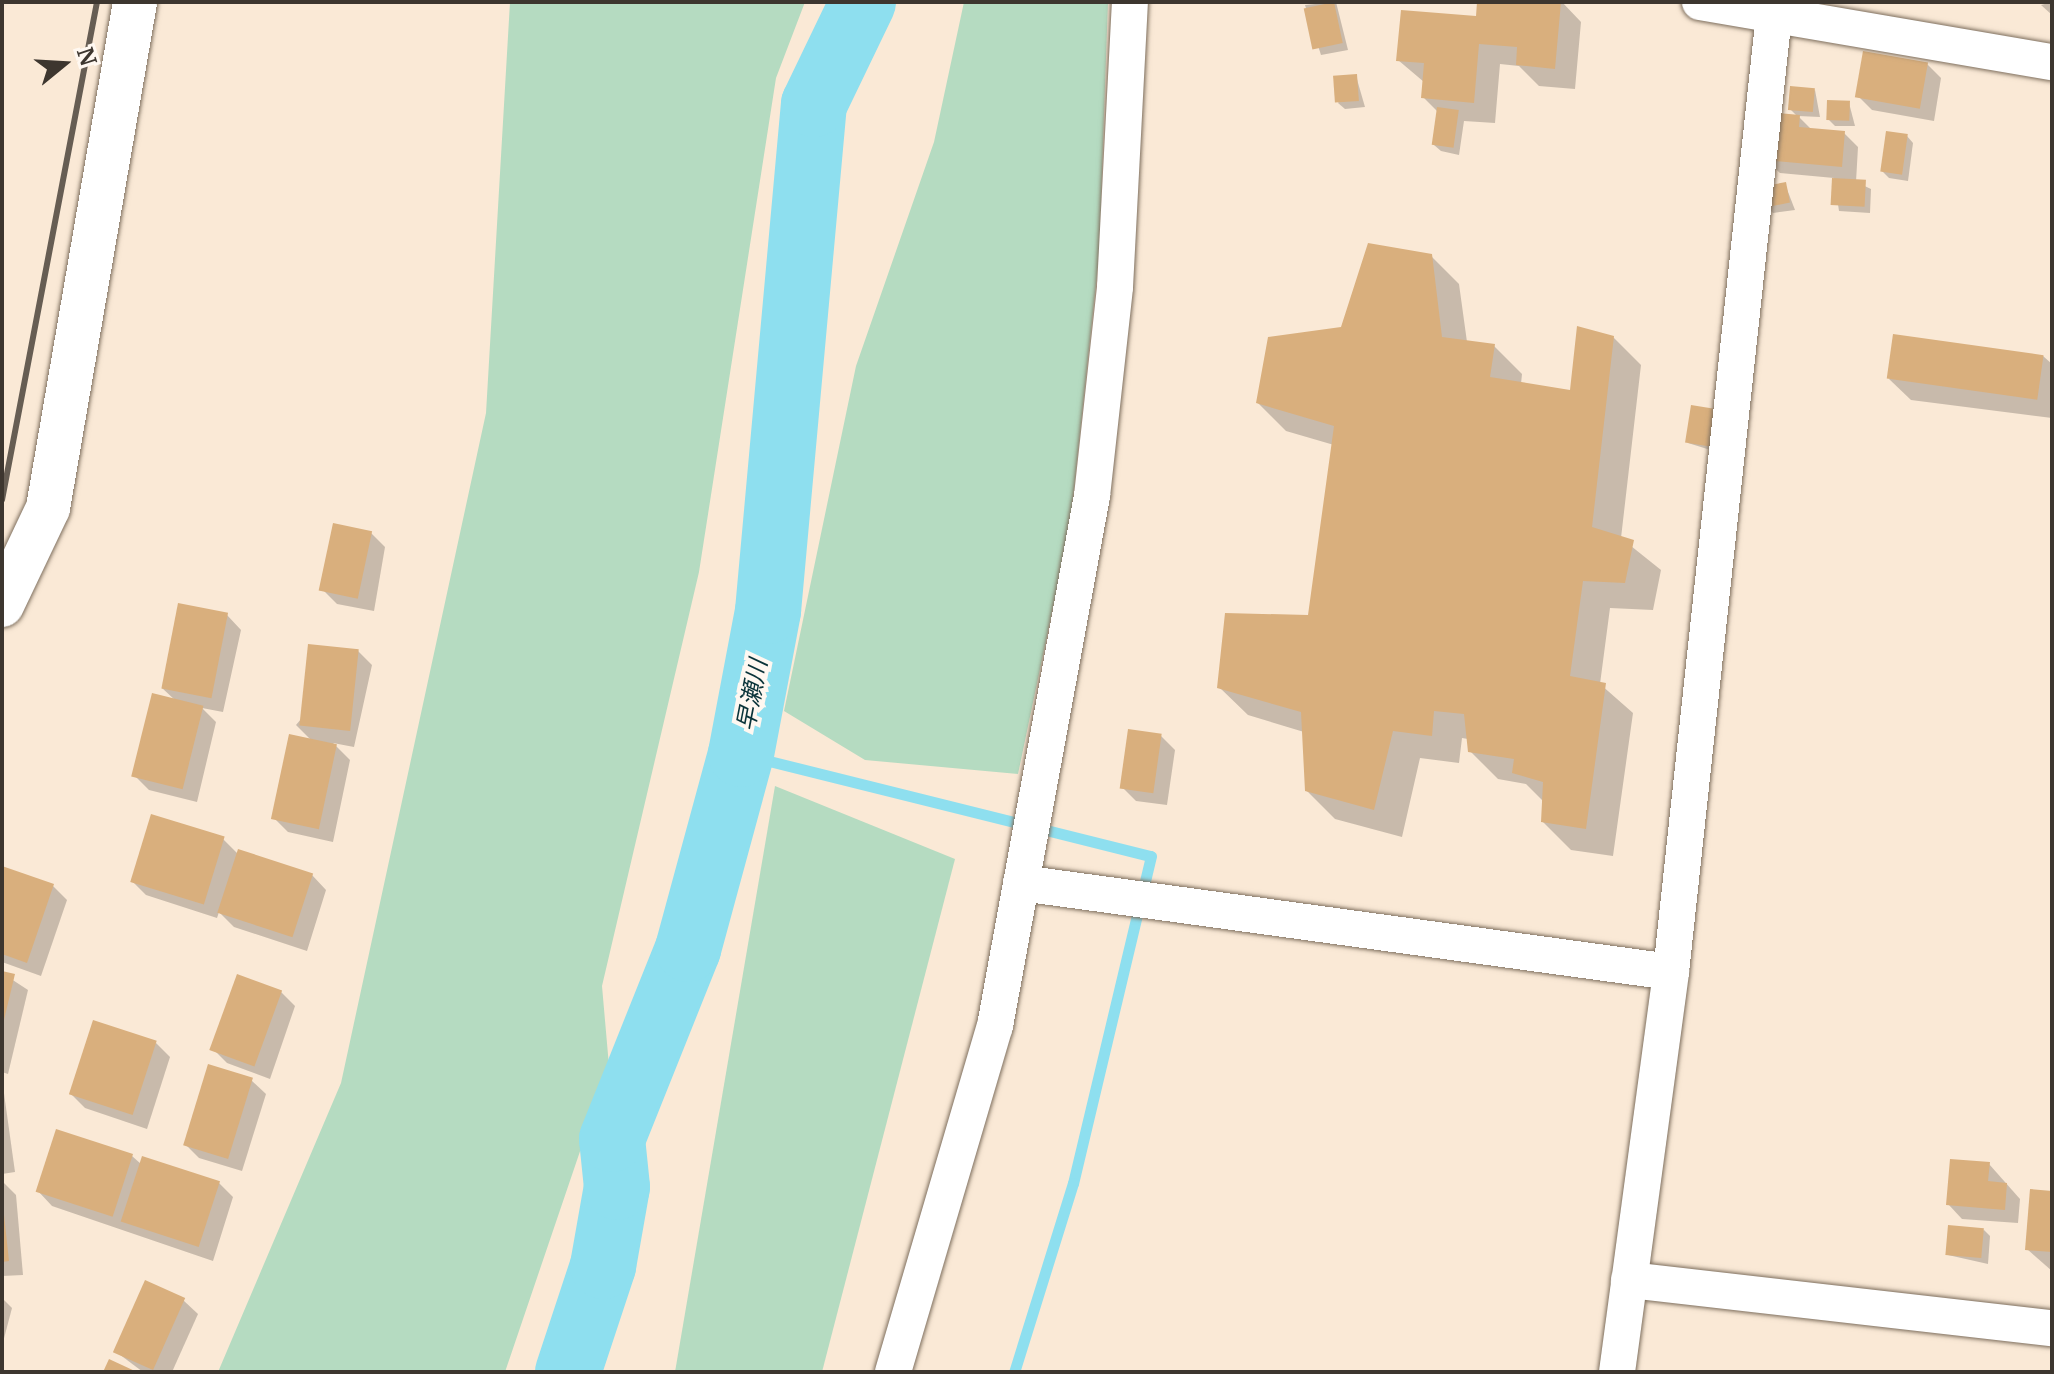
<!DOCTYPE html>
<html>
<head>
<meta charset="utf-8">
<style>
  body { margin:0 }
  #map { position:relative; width:2054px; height:1374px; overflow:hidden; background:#fae9d6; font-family:Merriweather,"Noto Sans JP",serif }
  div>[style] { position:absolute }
  .green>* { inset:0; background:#b5dbc1 }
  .shadow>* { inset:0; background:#0003 }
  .stream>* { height:11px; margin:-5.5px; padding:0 5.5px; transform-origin:5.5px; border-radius:5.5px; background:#8edfef }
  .river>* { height:66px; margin:-33px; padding:0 33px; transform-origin:33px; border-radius:33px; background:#8edfef }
  .building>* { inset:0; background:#d9af7d; transform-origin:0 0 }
  .roads { filter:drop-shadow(0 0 2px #7e6f5e) drop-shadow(0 0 2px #7e6f5e) }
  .minor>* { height:36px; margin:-18px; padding:0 18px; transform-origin:18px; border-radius:18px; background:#fff }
  .tertiary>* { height:44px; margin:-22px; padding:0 22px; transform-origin:22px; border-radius:22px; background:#fff }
  .rail>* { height:6px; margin:-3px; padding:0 3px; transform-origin:3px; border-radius:3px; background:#665d53 }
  span { translate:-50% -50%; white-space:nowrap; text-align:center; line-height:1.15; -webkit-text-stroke:8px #fff8f1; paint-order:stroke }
  .water-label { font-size:24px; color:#0a3339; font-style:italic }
  .frame { position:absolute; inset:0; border:4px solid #3d362f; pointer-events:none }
  .north { position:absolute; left:24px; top:24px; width:80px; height:80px; -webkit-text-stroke:6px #fff8f1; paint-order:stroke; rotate:72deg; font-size:22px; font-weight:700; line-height:32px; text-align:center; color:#3d362f }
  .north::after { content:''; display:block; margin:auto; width:28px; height:36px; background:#3d362f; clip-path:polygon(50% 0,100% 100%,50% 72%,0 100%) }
</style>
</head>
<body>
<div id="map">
  <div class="green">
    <div style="clip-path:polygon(510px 2px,805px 2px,776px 78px,699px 572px,602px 986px,609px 1066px,505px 1372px,218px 1372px,341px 1083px,486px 413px)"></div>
    <div style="clip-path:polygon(964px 2px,1108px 2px,1099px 255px,1070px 526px,1018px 774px,865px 760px,784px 711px,856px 366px,934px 142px)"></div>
    <div style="clip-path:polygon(775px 786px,955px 859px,822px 1372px,675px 1372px)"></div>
  </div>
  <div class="shadow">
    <div style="clip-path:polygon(1336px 2px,1348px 50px,1321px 55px,1305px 5px)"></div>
    <div style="clip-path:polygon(1479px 2px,1562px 2px,1581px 22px,1575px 89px,1539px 86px,1519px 66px,1500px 64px,1495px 123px,1464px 121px,1459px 155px,1441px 151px,1434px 145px,1439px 113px,1423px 97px,1424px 82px,1398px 60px,1478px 18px)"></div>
    <div style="clip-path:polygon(2052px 2px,2052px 15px,2041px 5px)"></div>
    <div style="clip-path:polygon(1927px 64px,1941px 78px,1934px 121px,1872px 110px,1858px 96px)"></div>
    <div style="clip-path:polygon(1356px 76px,1365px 107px,1345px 109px,1338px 103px)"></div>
    <div style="clip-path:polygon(1815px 90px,1820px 117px,1798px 116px,1812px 130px,1844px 133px,1858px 147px,1856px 182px,1871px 189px,1870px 213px,1839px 211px,1834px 178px,1780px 173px,1765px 159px,1798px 117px,1790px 109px)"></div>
    <div style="clip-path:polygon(1849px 103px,1855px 126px,1835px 126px,1828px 119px)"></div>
    <div style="clip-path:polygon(1907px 136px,1913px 143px,1908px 181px,1889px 178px,1882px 171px)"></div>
    <div style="clip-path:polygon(1785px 184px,1795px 210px,1773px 213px,1766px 206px)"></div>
    <div style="clip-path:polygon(1431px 256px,1459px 284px,1467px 342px,1494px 346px,1522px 374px,1521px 384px,1572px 392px,1613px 337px,1641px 365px,1621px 538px,1661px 570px,1653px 610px,1610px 608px,1600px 684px,1633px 713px,1613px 856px,1571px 850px,1543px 822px,1542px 800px,1526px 784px,1498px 779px,1470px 751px,1468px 739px,1462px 738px,1459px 763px,1420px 758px,1402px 837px,1335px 819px,1307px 791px,1304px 732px,1248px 715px,1219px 687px,1310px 617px,1334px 445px,1286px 431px,1258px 403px)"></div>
    <div style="clip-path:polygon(2043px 356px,2052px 364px,2052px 418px,1911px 400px,1889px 379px)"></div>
    <div style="clip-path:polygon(1693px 408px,1717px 452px,1688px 443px)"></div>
    <div style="clip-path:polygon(371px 533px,385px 547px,374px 611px,337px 604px,323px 590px)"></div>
    <div style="clip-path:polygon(227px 615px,241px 630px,223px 712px,202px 708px,216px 722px,197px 802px,149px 790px,135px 776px,176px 701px,162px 688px)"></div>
    <div style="clip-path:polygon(358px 651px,372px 665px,354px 747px,333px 743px,350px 760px,333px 842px,288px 832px,274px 818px,312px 741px,296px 725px)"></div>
    <div style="clip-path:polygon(1161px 736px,1175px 750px,1167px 805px,1136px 801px,1122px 787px)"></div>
    <div style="clip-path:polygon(223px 839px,238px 854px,312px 875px,326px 890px,307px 951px,234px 927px,219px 912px,217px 918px,146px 895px,132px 881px)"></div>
    <div style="clip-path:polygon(2px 868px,53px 886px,67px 900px,41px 976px,2px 962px)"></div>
    <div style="clip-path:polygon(2px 973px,28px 990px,8px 1074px,2px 1072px)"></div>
    <div style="clip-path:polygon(281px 992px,295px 1006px,270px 1079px,227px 1063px,213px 1049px)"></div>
    <div style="clip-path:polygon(156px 1043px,170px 1057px,147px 1129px,85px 1108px,71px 1094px)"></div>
    <div style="clip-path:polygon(2px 1079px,15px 1172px,2px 1174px)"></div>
    <div style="clip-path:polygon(251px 1080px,266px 1094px,242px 1171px,199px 1158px,185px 1144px)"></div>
    <div style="clip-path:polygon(132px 1156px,141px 1164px,219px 1183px,233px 1197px,213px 1261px,52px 1206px,38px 1191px)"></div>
    <div style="clip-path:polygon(1989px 1164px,2020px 1199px,2018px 1223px,1962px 1219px,1948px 1204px)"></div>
    <div style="clip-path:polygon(2px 1181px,16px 1195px,23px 1275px,2px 1276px)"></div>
    <div style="clip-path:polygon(2052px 1193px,2052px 1271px,2027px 1249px)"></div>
    <div style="clip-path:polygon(1984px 1230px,1990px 1236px,1988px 1264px,1948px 1255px)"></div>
    <div style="clip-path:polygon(2px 1298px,12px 1308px,2px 1346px)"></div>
    <div style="clip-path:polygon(183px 1300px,198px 1314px,172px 1372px,143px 1372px,115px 1351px)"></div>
  </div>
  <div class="stream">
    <div style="left:741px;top:754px;width:422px;rotate:14deg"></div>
    <div style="left:1151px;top:856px;width:336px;rotate:103.4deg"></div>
    <div style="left:1073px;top:1183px;width:198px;rotate:107.3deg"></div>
  </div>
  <div class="river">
    <div style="left:568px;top:1372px;width:112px;rotate:-71.7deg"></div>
    <div style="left:603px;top:1266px;width:80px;rotate:-80deg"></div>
    <div style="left:617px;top:1187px;width:48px;rotate:-95.9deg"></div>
    <div style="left:612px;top:1139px;width:205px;rotate:-68.2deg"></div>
    <div style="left:688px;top:949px;width:202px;rotate:-74.8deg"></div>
    <div style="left:741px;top:754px;width:146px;rotate:-79.3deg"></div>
    <div style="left:768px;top:611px;width:509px;rotate:-84.82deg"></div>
    <div style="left:814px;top:104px;width:113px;rotate:-64.3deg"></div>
  </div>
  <div class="building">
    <div style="left:1334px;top:2px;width:42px;height:31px;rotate:78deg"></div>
    <div style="clip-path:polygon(1477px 2px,1561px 2px,1555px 69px,1516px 65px,1517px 47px,1479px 44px,1474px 103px,1421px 98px,1424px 63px,1396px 61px,1401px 10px,1476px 16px)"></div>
    <div style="left:1863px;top:51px;width:66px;height:47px;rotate:10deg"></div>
    <div style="left:1357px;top:74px;width:27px;height:24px;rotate:86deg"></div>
    <div style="left:1790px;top:86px;width:25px;height:24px;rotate:5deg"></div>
    <div style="left:1827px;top:100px;width:23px;height:20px;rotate:2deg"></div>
    <div style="left:1437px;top:107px;width:22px;height:38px;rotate:8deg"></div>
    <div style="clip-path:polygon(1767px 112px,1800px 115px,1799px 127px,1845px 131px,1842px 167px,1763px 160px)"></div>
    <div style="left:1886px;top:131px;width:22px;height:41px;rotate:8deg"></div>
    <div style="left:1832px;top:178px;width:34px;height:27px;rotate:3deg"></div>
    <div style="left:1786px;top:182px;width:21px;height:25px;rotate:79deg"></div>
    <div style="clip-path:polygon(1368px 243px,1432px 254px,1442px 337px,1495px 344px,1490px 377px,1570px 390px,1577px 326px,1614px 336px,1592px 527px,1634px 540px,1625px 583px,1583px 581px,1570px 676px,1606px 683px,1586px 829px,1541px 822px,1543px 782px,1512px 773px,1514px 759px,1468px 752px,1464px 714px,1434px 711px,1432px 736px,1393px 731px,1374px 810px,1305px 791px,1301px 712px,1217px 688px,1225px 613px,1308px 615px,1334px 426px,1256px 403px,1268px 337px,1341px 327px)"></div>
    <div style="left:1893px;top:334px;width:152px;height:45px;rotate:8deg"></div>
    <div style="left:1691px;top:405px;width:25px;height:38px;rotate:9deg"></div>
    <div style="left:333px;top:523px;width:40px;height:69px;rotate:12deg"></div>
    <div style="left:178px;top:603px;width:51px;height:87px;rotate:11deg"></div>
    <div style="left:308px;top:644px;width:51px;height:82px;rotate:6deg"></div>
    <div style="left:152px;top:693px;width:53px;height:86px;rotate:14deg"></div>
    <div style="left:1128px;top:729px;width:34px;height:60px;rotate:8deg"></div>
    <div style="left:289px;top:734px;width:49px;height:87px;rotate:12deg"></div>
    <div style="left:151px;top:814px;width:77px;height:71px;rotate:17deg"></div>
    <div style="left:238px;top:849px;width:79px;height:67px;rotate:18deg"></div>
    <div style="clip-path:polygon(2px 866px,54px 884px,27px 963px,2px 954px)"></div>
    <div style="clip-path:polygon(2px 971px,15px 974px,3px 1024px,2px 1023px)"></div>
    <div style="left:237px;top:974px;width:48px;height:81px;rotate:20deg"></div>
    <div style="left:93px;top:1020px;width:67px;height:78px;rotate:18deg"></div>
    <div style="left:208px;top:1064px;width:47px;height:85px;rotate:17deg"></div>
    <div style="left:56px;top:1129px;width:81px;height:66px;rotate:18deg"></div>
    <div style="left:142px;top:1156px;width:82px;height:69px;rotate:18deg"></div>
    <div style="clip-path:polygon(1950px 1159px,1990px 1162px,1988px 1181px,2007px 1183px,2005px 1210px,1946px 1205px)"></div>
    <div style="clip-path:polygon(2030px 1189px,2052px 1191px,2052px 1252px,2025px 1250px)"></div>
    <div style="clip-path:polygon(2px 1196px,9px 1261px,2px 1262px)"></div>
    <div style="left:1948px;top:1225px;width:36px;height:30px;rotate:5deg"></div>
    <div style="left:145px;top:1280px;width:44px;height:79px;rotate:24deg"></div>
    <div style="clip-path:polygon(109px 1359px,137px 1372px,103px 1372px)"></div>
  </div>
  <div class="roads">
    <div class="minor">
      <div style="left:1700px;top:2px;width:357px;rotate:9.7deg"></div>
      <div style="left:1021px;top:883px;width:656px;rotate:7.8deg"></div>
      <div style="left:1629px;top:1280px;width:426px;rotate:6.5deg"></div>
      <div style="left:893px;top:1372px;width:361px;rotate:-73.6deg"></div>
      <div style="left:995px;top:1026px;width:539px;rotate:-79.63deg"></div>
      <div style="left:1092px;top:496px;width:210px;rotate:-83.7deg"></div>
      <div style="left:1115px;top:287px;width:285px;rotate:-87deg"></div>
      <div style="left:1617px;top:1372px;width:404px;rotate:-82.3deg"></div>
      <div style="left:1671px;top:972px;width:964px;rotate:-83.86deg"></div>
    </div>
    <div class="tertiary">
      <div style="left:2px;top:605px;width:107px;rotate:-64.6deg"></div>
      <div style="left:48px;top:508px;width:513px;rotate:-80.24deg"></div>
    </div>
  </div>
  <div class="rail">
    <div style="left:2px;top:500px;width:507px;rotate:-79.2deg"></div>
  </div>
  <div class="water-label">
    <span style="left:752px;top:695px;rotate:-79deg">早瀬川</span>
  </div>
  <div class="frame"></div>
  <div class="north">N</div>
</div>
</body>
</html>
